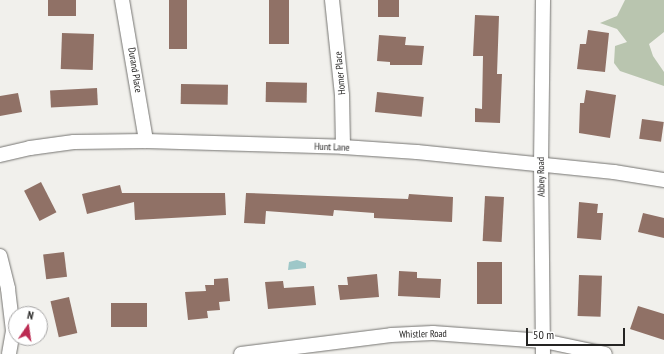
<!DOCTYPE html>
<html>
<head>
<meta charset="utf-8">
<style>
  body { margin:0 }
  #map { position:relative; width:664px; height:354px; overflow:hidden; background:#f1f0ec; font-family:"PT Sans Narrow",sans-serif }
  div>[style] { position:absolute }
  .green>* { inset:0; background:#b9c5af }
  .water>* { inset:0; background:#9ec7c8 }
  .building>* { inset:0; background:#907166; transform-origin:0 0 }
  .roads { filter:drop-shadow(0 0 1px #757471) drop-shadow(0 0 1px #757471) }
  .minor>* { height:14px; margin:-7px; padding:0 7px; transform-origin:7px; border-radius:7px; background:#fff }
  span { translate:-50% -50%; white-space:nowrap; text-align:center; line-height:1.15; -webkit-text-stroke:3px #fff; paint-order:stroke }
  .street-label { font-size:10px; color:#252423 }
  .north { position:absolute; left:8px; top:306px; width:40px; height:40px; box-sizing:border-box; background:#fff; border:1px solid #a8a7a7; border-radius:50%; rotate:13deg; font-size:11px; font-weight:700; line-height:16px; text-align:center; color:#252423 }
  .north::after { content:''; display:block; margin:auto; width:14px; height:18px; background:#bb2b52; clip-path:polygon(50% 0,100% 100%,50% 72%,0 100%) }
  .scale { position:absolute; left:526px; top:328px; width:99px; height:18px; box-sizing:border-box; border:2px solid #252423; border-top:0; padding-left:5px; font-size:12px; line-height:14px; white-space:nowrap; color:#252423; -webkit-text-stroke:3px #fff; paint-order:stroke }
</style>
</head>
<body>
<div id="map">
  <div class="green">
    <div style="clip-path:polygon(625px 0,664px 0,664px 32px,649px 44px,653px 56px,664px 72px,664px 86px,620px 71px,614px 63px,615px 46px,627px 42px,617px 29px,600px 23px,617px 16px)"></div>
  </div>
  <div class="water">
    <div style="clip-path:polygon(297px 260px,306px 263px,306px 268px,288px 270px,289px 262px)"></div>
  </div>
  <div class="building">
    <div style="left:48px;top:0;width:28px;height:16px"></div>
    <div style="left:169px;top:0;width:18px;height:49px"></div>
    <div style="left:269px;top:0;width:20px;height:44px"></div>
    <div style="left:378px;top:0;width:21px;height:17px"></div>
    <div style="clip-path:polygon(475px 15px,499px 16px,497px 74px,502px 74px,500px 123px,475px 122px,475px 108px,482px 109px,483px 56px,473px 56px)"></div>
    <div style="clip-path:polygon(588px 30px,609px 33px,605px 72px,577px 69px,580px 44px,586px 44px)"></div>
    <div style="left:62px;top:33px;width:32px;height:36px;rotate:2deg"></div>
    <div style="clip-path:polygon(379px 35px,406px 37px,405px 45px,424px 46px,422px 65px,390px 65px,390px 62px,377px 61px)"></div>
    <div style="left:266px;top:82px;width:41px;height:20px;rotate:1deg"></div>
    <div style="left:181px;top:84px;width:47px;height:20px;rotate:1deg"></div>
    <div style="left:97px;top:88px;width:17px;height:47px;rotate:87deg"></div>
    <div style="clip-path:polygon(586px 90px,616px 95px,610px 138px,579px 133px,580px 103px,584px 103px)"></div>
    <div style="left:377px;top:92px;width:47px;height:20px;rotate:6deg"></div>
    <div style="clip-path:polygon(18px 93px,22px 112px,0 116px,0 96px)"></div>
    <div style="left:642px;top:119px;width:22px;height:20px;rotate:8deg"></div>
    <div style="left:41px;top:182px;width:34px;height:19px;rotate:63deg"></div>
    <div style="clip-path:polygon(120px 185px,122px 193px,225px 193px,226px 215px,135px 220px,134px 202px,87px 214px,82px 194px)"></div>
    <div style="clip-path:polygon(246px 193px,408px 199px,409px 194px,453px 197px,452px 222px,374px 218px,374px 213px,334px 210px,333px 216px,266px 211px,265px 224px,244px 223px)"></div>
    <div style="left:485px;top:196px;width:19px;height:45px;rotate:3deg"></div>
    <div style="clip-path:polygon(579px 202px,598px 204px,597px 213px,603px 213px,601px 240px,577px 238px)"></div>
    <div style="clip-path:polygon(643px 213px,664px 218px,664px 238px,638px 232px)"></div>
    <div style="left:64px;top:252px;width:25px;height:21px;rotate:83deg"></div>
    <div style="left:477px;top:262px;width:25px;height:42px"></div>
    <div style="clip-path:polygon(399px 271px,417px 272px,417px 278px,441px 279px,440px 298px,398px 296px)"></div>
    <div style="clip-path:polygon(377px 274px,379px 297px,340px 300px,338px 285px,348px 285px,347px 277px)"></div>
    <div style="left:579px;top:275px;width:23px;height:41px;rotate:2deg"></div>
    <div style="clip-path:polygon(228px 278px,230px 301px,219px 302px,220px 310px,207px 311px,208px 318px,188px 320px,185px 292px,206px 291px,205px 285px,214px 285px,214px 279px)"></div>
    <div style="clip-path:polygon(283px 281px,284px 288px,314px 286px,316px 305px,268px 309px,265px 282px)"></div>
    <div style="left:69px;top:297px;width:37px;height:19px;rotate:77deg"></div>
    <div style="left:147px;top:303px;width:24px;height:36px;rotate:90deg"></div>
    <div style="clip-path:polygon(638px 306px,664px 314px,664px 340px,630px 329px)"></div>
  </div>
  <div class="roads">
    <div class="minor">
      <div style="left:122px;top:0;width:143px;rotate:80.3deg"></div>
      <div style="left:332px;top:0;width:96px;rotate:84deg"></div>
      <div style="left:342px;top:95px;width:52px;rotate:88.9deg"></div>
      <div style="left:0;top:155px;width:31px;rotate:-13deg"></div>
      <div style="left:30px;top:148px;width:44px;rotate:-7.8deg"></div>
      <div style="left:74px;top:142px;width:72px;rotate:-0.8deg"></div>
      <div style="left:146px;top:141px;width:197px;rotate:1.7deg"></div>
      <div style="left:343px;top:147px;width:74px;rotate:3.9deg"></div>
      <div style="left:417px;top:152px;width:198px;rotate:5.8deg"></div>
      <div style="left:614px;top:172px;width:51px;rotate:9.1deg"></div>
      <div style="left:0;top:256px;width:34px;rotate:76deg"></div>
      <div style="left:8px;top:289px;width:42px;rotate:83.2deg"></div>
      <div style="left:13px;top:331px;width:23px;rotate:100deg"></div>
      <div style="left:241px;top:354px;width:151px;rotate:-7.2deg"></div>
      <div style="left:391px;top:335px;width:42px;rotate:-2.7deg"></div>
      <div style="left:433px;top:333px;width:111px;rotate:4.1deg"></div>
      <div style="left:544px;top:341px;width:62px;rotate:12deg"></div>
      <div style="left:543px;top:354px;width:189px;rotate:-90.6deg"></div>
      <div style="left:541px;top:165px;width:165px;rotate:-89.3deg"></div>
    </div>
  </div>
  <div class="street-label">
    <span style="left:135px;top:70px;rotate:81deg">Durand Place</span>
    <span style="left:340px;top:73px;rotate:-95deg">Homer Place</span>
    <span style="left:332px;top:147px;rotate:2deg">Hunt Lane</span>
    <span style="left:541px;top:177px;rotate:-91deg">Abbey Road</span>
    <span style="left:423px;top:334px;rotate:-1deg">Whistler Road</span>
  </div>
  <div class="north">N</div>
  <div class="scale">50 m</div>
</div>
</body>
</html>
